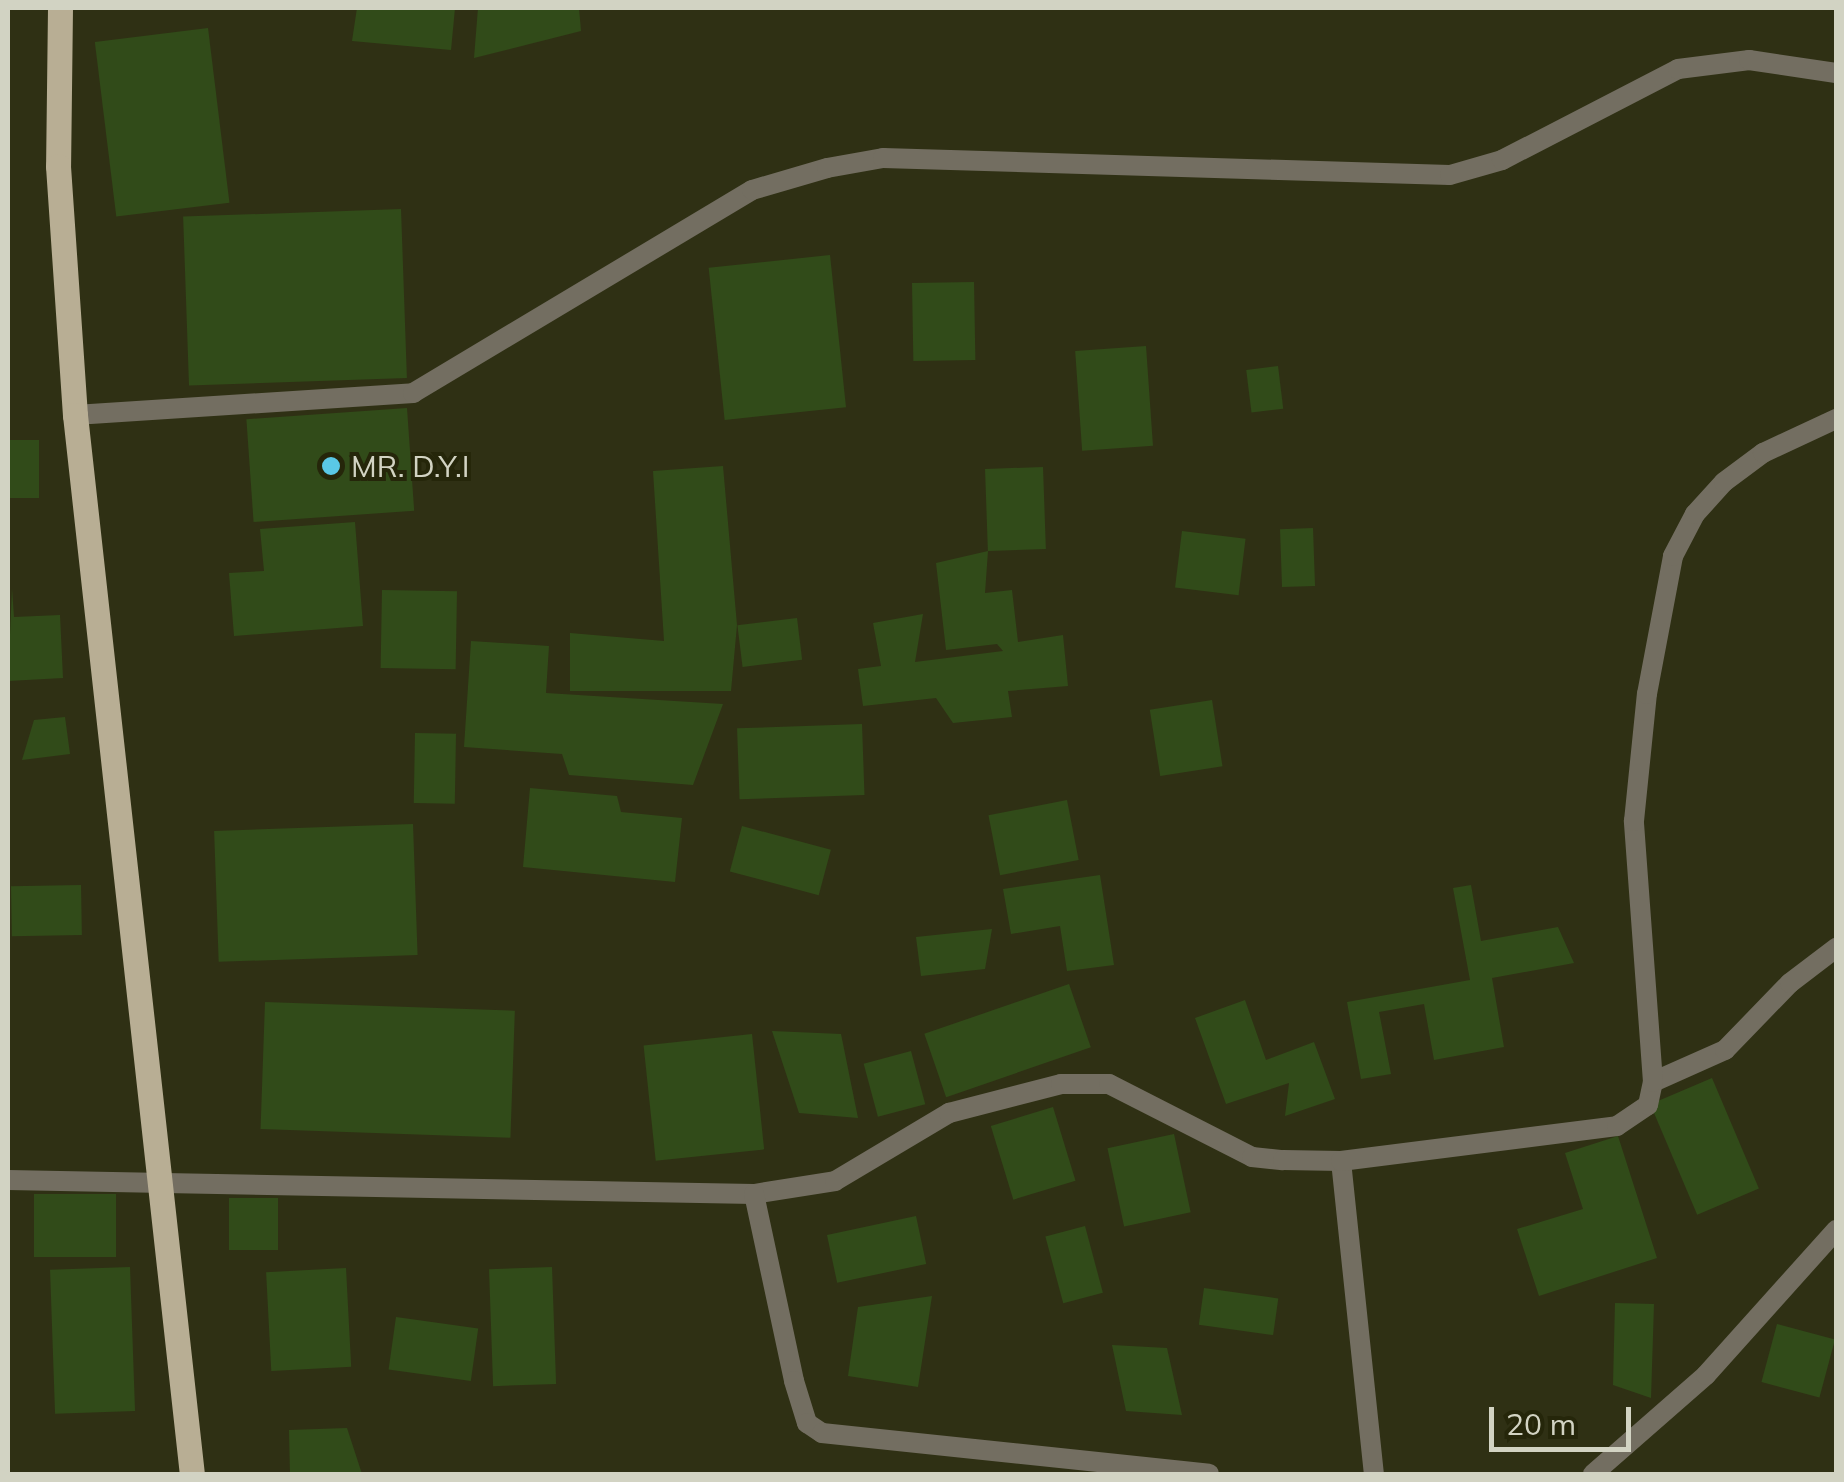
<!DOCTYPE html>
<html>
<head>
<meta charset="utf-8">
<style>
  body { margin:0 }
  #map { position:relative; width:1844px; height:1482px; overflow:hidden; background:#2f3014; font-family:Mulish,sans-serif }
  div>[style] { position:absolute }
  .building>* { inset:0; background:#314b19; transform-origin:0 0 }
  .minor>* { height:20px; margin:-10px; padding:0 10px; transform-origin:10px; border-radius:10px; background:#736e61 }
  .primary>* { height:25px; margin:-12.5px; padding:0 12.5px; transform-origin:12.5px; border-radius:12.5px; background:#b8ae94 }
  .dots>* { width:28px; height:28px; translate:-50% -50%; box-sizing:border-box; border:5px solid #25260a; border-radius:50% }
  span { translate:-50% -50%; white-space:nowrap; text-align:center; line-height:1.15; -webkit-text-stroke:8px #25260a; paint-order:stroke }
  .poi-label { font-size:30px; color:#d2d3c3 }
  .left { translate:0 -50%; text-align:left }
  .frame { position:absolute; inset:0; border:10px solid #d2d3c3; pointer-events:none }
  .scale { position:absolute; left:1489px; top:1407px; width:142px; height:45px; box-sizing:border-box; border:5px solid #d2d3c3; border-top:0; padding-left:12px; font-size:30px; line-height:35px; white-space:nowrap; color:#d2d3c3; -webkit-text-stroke:8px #25260a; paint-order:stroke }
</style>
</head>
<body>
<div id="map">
  <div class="building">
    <div style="clip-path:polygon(357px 8px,455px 8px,451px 50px,352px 41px)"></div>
    <div style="clip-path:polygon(478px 8px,579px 8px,581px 31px,474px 58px)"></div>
    <div style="left:208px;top:28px;width:176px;height:114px;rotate:83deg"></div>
    <div style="left:401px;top:209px;width:169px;height:218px;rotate:88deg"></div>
    <div style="left:830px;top:255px;width:153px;height:122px;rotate:84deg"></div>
    <div style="left:974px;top:282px;width:78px;height:62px;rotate:89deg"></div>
    <div style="left:1146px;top:346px;width:100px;height:71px;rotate:86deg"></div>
    <div style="left:1278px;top:366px;width:43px;height:32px;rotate:83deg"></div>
    <div style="left:407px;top:408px;width:103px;height:161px;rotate:86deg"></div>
    <div style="left:8px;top:440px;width:31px;height:58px"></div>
    <div style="clip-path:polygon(723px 466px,737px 625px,731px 691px,570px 691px,570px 633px,664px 641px,653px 471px)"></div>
    <div style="left:1043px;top:467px;width:82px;height:58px;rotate:88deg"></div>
    <div style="clip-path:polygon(355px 522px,363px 626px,234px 636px,229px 573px,264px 571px,260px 529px)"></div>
    <div style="left:1313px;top:528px;width:58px;height:33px;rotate:88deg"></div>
    <div style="left:1182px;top:531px;width:64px;height:57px;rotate:7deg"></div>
    <div style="clip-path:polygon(988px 551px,985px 593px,1012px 590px,1018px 642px,1063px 635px,1068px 686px,1008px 691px,1012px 717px,953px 723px,936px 698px,863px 706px,858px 669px,881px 666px,873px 623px,923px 614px,915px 662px,1003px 651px,997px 644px,946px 650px,936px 563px)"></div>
    <div style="clip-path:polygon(12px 588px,14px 617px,60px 615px,63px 678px,8px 681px)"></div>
    <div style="left:382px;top:590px;width:75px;height:78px;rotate:1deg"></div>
    <div style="left:797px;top:618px;width:42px;height:60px;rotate:83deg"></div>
    <div style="clip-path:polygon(471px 641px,549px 646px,546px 693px,723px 704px,693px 785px,569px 775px,562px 754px,464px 747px)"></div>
    <div style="left:1212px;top:700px;width:67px;height:63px;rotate:81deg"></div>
    <div style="clip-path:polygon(65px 717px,70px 754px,22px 760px,34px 720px)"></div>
    <div style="left:862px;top:724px;width:71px;height:125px;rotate:88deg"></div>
    <div style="left:415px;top:733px;width:41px;height:70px;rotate:1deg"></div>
    <div style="clip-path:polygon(530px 788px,617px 796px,621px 812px,682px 818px,675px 882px,523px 867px)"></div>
    <div style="left:1067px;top:800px;width:61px;height:80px;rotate:79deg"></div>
    <div style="left:413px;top:824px;width:131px;height:199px;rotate:88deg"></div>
    <div style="left:742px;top:826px;width:92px;height:47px;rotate:15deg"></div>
    <div style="clip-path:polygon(1100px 875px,1114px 965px,1067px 971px,1060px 926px,1011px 934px,1003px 889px)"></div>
    <div style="left:81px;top:885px;width:50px;height:70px;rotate:89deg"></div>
    <div style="clip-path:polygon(1471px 885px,1481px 941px,1558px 927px,1574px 963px,1492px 978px,1504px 1047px,1434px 1060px,1424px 1004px,1379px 1012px,1391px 1074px,1361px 1079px,1347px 1002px,1470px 980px,1453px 888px)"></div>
    <div style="clip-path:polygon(992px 929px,985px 969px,921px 976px,916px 937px)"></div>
    <div style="left:1069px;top:984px;width:67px;height:153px;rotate:71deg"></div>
    <div style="clip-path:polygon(1245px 1000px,1266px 1060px,1314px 1042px,1335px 1099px,1285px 1116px,1289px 1083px,1226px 1104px,1195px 1018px)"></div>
    <div style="left:265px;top:1002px;width:250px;height:127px;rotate:2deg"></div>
    <div style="clip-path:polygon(772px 1031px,841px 1034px,858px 1118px,799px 1113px)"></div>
    <div style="left:752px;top:1034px;width:116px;height:109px;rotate:84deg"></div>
    <div style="left:911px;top:1051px;width:55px;height:49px;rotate:75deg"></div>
    <div style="left:1712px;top:1078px;width:120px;height:67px;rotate:67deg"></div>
    <div style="left:1053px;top:1107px;width:77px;height:65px;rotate:73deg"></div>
    <div style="left:1174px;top:1134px;width:80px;height:68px;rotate:78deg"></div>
    <div style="clip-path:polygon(1618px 1136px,1657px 1258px,1539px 1296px,1517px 1229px,1583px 1209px,1565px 1153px)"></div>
    <div style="left:34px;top:1194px;width:82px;height:63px"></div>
    <div style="left:229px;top:1198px;width:49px;height:52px"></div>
    <div style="left:916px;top:1216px;width:49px;height:91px;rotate:78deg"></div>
    <div style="left:1085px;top:1226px;width:69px;height:41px;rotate:75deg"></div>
    <div style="left:130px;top:1267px;width:144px;height:80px;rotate:88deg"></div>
    <div style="left:552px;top:1267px;width:117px;height:63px;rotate:88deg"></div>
    <div style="left:346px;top:1268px;width:99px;height:80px;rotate:87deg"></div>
    <div style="left:1204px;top:1288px;width:75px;height:37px;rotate:8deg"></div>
    <div style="clip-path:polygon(932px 1296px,918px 1387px,848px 1376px,858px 1307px)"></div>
    <div style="clip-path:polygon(1615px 1303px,1654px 1304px,1651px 1398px,1613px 1385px)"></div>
    <div style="left:396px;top:1317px;width:83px;height:53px;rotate:8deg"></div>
    <div style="left:1777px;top:1324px;width:60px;height:60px;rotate:15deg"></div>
    <div style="clip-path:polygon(1112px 1345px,1167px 1348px,1182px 1415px,1126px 1411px)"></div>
    <div style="clip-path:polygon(347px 1428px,362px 1474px,290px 1474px,289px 1430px)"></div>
  </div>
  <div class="minor">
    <div style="left:75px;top:415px;width:339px;rotate:-3.7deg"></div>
    <div style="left:413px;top:393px;width:395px;rotate:-30.9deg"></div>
    <div style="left:752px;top:190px;width:78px;rotate:-16.3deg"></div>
    <div style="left:827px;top:168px;width:57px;rotate:-10.1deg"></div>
    <div style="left:883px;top:158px;width:567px;rotate:1.72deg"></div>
    <div style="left:1450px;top:175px;width:54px;rotate:-16.1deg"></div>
    <div style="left:1502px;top:160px;width:198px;rotate:-27.3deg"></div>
    <div style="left:1678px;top:69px;width:72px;rotate:-7.2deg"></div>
    <div style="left:1749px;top:60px;width:88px;rotate:8.5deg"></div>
    <div style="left:1653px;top:1082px;width:79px;rotate:-24deg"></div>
    <div style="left:1725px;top:1050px;width:93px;rotate:-45.9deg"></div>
    <div style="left:1790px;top:983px;width:58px;rotate:-37.3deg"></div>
    <div style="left:1341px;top:1161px;width:315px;rotate:84deg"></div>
    <div style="left:8px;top:1180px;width:746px;rotate:1.08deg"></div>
    <div style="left:754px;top:1194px;width:82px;rotate:-9.1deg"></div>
    <div style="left:835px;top:1181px;width:133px;rotate:-30.8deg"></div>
    <div style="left:949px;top:1113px;width:116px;rotate:-14.5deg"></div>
    <div style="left:1061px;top:1084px;width:48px"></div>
    <div style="left:1109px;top:1084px;width:161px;rotate:27deg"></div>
    <div style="left:1252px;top:1157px;width:31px;rotate:6deg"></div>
    <div style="left:1283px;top:1160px;width:58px;rotate:1deg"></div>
    <div style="left:1341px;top:1161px;width:278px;rotate:-7.2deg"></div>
    <div style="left:1617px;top:1126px;width:37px;rotate:-34deg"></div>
    <div style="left:1648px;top:1105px;width:24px;rotate:-78deg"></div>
    <div style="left:1653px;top:1082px;width:262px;rotate:-94.2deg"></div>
    <div style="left:1634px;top:821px;width:128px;rotate:-84.2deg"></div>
    <div style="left:1647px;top:694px;width:140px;rotate:-79.3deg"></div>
    <div style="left:1673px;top:556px;width:47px;rotate:-62.4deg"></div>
    <div style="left:1695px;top:514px;width:43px;rotate:-47.8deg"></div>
    <div style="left:1724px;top:482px;width:49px;rotate:-36.6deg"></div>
    <div style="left:1763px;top:453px;width:81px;rotate:-25deg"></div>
    <div style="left:754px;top:1194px;width:191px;rotate:77.9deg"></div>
    <div style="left:794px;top:1381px;width:44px;rotate:72.8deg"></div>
    <div style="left:807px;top:1423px;width:18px;rotate:34deg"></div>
    <div style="left:822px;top:1433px;width:389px;rotate:6deg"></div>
    <div style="left:1593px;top:1474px;width:150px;rotate:-41.2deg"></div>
    <div style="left:1706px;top:1375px;width:195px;rotate:-48.1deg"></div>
  </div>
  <div class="primary">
    <div style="left:60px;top:8px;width:158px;rotate:90.7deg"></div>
    <div style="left:58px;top:166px;width:250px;rotate:86.1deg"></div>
    <div style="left:75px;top:415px;width:1065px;rotate:83.7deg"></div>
  </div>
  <div class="dots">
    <div style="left:331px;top:466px;background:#5ac8e6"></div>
  </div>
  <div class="poi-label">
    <span class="left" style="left:351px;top:466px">MR. D.Y.I</span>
  </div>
  <div class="frame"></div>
  <div class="scale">20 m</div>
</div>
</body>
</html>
